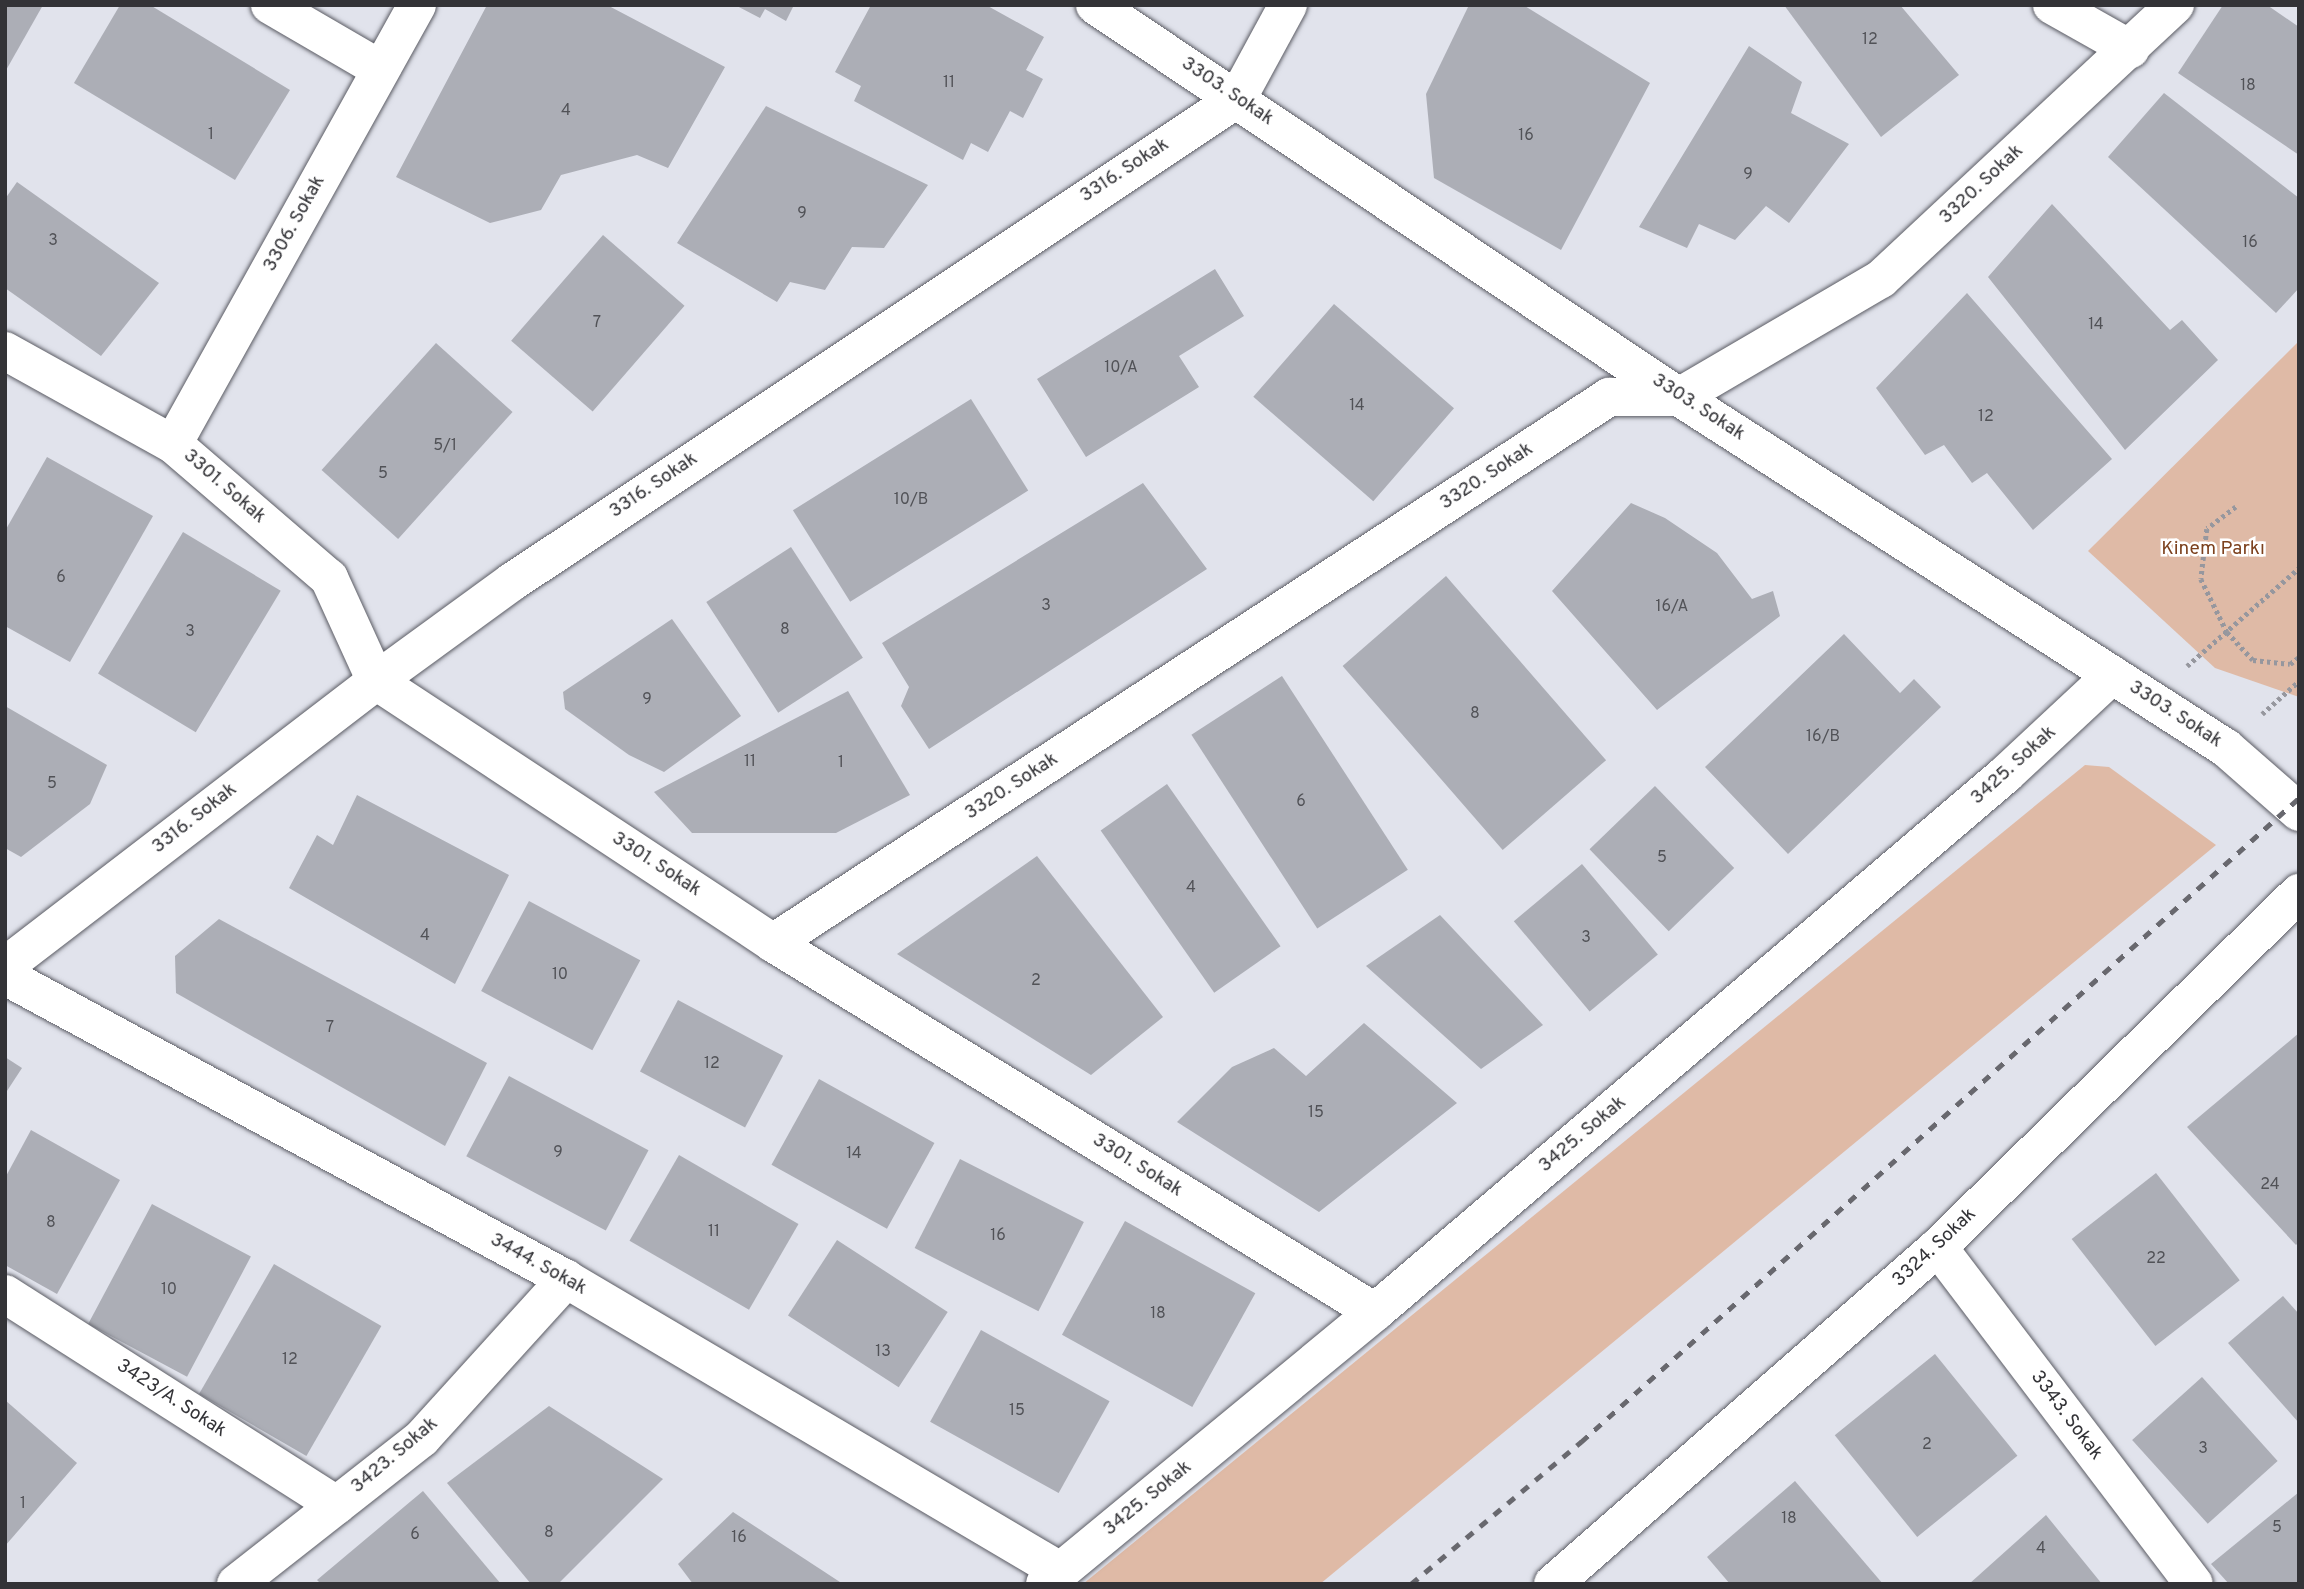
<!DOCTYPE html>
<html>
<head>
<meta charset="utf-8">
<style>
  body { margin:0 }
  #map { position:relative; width:2304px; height:1589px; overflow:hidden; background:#e1e3ec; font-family:Overpass,sans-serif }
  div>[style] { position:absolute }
  .green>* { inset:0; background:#dfbaa6 }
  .building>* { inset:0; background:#acaeb6; transform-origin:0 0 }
  .path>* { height:4.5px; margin-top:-2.25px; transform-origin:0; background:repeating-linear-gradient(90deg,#96979e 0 3.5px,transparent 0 7px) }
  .roads { filter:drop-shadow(0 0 2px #5b5c64) drop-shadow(0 0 2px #5b5c64) }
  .minor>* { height:38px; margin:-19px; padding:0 19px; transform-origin:19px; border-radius:19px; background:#fff }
  .rail>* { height:5px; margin-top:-2.5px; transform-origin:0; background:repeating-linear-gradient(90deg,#68686e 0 9px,transparent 0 18px) }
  span { translate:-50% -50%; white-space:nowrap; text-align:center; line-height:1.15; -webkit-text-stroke:5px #fff; paint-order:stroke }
  .number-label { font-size:16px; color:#515257 }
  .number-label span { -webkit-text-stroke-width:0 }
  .street-label { font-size:19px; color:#333337 }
  .park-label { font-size:19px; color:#7c411e }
  .frame { position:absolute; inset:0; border:7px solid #333337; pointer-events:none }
</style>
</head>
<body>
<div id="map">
  <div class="green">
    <div style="clip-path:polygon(2299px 341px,2299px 697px,2215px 668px,2088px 551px)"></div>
    <div style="clip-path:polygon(2085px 765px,2109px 767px,2216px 845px,1320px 1584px,1083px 1584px)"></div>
  </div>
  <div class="building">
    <div style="clip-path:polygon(5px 5px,43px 5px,5px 72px)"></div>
    <div style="clip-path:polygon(120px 5px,150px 5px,290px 90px,235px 180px,74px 83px)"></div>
    <div style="clip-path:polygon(487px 5px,607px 5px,725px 67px,668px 168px,637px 155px,561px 175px,541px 210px,490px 223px,396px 177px)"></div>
    <div style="clip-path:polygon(735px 5px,794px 5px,786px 21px,765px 9px,760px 18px)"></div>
    <div style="clip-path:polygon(871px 5px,986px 5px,1044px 37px,1026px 70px,1043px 79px,1023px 118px,1010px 111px,988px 152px,971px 143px,963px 160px,854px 101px,861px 86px,835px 72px)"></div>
    <div style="clip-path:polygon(1469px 5px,1523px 5px,1650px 83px,1561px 250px,1434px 178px,1426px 94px)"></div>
    <div style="clip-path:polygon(1784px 5px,1900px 5px,1959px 75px,1881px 137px)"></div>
    <div style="clip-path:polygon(2223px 5px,2267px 5px,2299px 27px,2299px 155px,2178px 73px)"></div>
    <div style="clip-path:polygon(1749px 46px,1802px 82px,1791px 113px,1849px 144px,1789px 223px,1766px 206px,1735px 240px,1699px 224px,1687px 248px,1639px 227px)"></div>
    <div style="clip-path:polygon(2164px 93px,2299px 198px,2299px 288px,2276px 313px,2108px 157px)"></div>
    <div style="clip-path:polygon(766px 106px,928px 185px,884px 248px,852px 247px,825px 290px,790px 282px,777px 302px,677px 243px)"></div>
    <div style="clip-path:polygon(17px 182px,159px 283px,101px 356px,5px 288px,5px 199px)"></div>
    <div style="clip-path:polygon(2052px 204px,2170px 330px,2182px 320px,2218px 360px,2125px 450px,1988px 277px)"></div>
    <div style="left:603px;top:235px;width:108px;height:140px;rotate:41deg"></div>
    <div style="clip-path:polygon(1215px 269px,1244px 316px,1179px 356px,1199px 387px,1086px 457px,1037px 379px)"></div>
    <div style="clip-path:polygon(1967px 293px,2112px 459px,2033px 530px,1987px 473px,1972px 483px,1944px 445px,1925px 455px,1876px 388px)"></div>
    <div style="left:1334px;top:304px;width:159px;height:123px;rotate:41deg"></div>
    <div style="left:436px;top:343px;width:103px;height:171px;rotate:42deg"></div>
    <div style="left:971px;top:399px;width:108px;height:210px;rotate:58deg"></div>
    <div style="clip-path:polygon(47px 457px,153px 516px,70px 662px,5px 626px,5px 531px)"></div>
    <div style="clip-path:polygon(1143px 483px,1207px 569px,929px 749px,901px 706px,909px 687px,882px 643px)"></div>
    <div style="clip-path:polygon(1631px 503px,1665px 518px,1717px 553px,1752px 599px,1773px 591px,1780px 616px,1657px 710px,1552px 591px)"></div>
    <div style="left:183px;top:532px;width:114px;height:165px;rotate:31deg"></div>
    <div style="left:791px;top:547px;width:132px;height:101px;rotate:57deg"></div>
    <div style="left:1446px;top:576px;width:244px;height:137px;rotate:49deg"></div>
    <div style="clip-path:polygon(672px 619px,741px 716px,664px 772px,629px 755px,565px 709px,563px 692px)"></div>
    <div style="clip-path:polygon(1844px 634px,1900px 693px,1914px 679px,1941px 707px,1788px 854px,1705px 767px)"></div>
    <div style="left:1282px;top:676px;width:231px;height:108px;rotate:57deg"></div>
    <div style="clip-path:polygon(848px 691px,910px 795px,836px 833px,692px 833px,654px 792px)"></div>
    <div style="clip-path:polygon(5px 706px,107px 765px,90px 804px,21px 857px,5px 848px)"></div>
    <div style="left:1167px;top:784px;width:198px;height:81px;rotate:55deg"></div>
    <div style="left:1655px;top:786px;width:114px;height:91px;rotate:46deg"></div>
    <div style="clip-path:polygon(357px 795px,509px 875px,455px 984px,289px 888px,317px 835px,333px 845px)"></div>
    <div style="clip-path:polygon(1037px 856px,1163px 1017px,1091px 1075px,897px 954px)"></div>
    <div style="left:1582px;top:864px;width:118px;height:89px;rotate:50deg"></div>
    <div style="left:529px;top:901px;width:126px;height:102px;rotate:28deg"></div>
    <div style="clip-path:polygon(1440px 915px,1543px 1025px,1481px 1069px,1366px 966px)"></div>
    <div style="clip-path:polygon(219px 919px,487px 1063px,445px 1146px,176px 993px,175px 956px)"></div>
    <div style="left:678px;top:1000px;width:119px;height:81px;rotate:28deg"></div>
    <div style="clip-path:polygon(1364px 1023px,1457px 1103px,1319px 1212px,1177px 1122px,1232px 1067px,1274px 1048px,1306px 1076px)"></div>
    <div style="clip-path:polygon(2299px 1033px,2299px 1242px,2296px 1245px,2187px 1127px)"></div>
    <div style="clip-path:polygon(5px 1057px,22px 1068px,5px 1094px)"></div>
    <div style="left:509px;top:1076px;width:158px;height:91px;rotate:28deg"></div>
    <div style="left:819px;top:1079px;width:132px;height:98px;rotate:29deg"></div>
    <div style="clip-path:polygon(31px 1130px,120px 1180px,57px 1294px,5px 1265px,5px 1178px)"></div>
    <div style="left:679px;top:1155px;width:138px;height:99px;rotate:30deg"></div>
    <div style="left:960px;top:1159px;width:139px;height:100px;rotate:27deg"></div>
    <div style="left:2156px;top:1173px;width:136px;height:107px;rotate:52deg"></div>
    <div style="left:152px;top:1204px;width:112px;height:136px;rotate:28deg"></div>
    <div style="left:1125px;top:1221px;width:149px;height:130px;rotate:29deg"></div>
    <div style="left:837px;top:1240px;width:132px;height:90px;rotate:33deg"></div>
    <div style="left:274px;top:1264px;width:124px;height:150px;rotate:30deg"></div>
    <div style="clip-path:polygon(2283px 1296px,2299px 1314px,2299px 1423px,2228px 1343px)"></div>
    <div style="left:981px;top:1330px;width:147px;height:105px;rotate:29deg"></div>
    <div style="left:1935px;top:1354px;width:131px;height:129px;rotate:51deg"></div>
    <div style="left:2202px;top:1377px;width:113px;height:94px;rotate:48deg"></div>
    <div style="clip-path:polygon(5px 1400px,77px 1463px,5px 1546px)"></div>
    <div style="clip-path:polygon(549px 1406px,663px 1479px,558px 1584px,531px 1584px,447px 1483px)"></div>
    <div style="clip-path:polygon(1795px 1481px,1883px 1584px,1730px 1584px,1707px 1557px)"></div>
    <div style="clip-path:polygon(423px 1491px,501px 1584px,321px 1584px,317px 1580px)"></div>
    <div style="clip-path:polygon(2299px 1492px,2299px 1584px,2229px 1584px,2211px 1564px)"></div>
    <div style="clip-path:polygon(733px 1512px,843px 1584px,693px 1584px,678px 1564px)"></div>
    <div style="clip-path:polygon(2046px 1515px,2102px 1584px,1969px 1584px)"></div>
  </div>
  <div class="path">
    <div style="left:2236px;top:507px;width:36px;rotate:143deg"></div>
    <div style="left:2207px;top:529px;width:50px;rotate:96.8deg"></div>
    <div style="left:2201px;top:579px;width:59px;rotate:63.9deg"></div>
    <div style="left:2227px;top:632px;width:38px;rotate:47deg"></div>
    <div style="left:2253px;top:660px;width:37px;rotate:6deg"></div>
    <div style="left:2290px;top:664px;width:11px;rotate:-38deg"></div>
    <div style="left:2187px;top:666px;width:149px;rotate:-41.2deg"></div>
    <div style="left:2262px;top:714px;width:50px;rotate:-41.7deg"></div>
  </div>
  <div class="roads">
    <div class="minor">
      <div style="left:270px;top:5px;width:127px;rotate:30.2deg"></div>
      <div style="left:1095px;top:5px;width:703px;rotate:33.87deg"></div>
      <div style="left:1679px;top:397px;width:650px;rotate:32.69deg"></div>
      <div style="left:2226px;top:748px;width:97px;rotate:41.2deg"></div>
      <div style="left:2052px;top:5px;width:90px;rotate:29.4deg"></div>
      <div style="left:5px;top:351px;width:192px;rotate:29deg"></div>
      <div style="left:173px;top:444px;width:206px;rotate:40.7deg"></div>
      <div style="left:329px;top:578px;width:113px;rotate:65.5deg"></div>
      <div style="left:376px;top:681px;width:476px;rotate:33.4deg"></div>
      <div style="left:773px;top:943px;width:706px;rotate:31.51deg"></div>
      <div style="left:173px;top:444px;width:502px;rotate:-60.93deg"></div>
      <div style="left:773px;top:943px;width:999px;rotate:-33.15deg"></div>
      <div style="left:1609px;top:397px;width:70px"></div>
      <div style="left:1679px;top:397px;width:234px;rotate:-30.3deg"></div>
      <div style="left:1881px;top:279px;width:402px;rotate:-43deg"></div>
      <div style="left:5px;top:966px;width:468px;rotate:-37.5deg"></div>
      <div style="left:376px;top:681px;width:168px;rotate:-36.1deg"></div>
      <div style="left:512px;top:582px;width:871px;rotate:-33.67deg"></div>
      <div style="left:1237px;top:99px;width:107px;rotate:-61.5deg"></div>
      <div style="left:5px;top:976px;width:638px;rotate:28.37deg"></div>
      <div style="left:566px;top:1279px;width:574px;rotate:30.59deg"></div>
      <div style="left:1938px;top:1247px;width:423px;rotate:52.8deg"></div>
      <div style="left:5px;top:1294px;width:393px;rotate:32.5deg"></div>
      <div style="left:236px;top:1584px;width:236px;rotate:-38.1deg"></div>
      <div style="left:422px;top:1438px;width:215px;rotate:-47.8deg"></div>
      <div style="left:1045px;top:1584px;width:428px;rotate:-39.5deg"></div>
      <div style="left:1375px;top:1312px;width:829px;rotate:-40.45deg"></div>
      <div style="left:2006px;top:774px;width:145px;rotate:-43deg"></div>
      <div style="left:1553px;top:1584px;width:512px;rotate:-41.2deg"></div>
      <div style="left:1938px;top:1247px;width:506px;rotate:-44.44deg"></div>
    </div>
  </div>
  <div class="rail">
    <div style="left:1411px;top:1584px;width:222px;rotate:-39.9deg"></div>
    <div style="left:1581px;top:1442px;width:964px;rotate:-41.89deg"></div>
  </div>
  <div class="number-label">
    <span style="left:1870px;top:40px">12</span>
    <span style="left:949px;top:83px">11</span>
    <span style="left:2248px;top:86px">18</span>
    <span style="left:566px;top:111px">4</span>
    <span style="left:211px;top:135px">1</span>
    <span style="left:1526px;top:136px">16</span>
    <span style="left:1748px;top:175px">9</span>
    <span style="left:802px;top:214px">9</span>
    <span style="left:53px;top:241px">3</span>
    <span style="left:2250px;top:243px">16</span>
    <span style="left:597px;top:323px">7</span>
    <span style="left:2096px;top:325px">14</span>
    <span style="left:1121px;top:368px">10/A</span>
    <span style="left:1357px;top:406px">14</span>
    <span style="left:1986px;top:417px">12</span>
    <span style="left:445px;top:446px">5/1</span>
    <span style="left:383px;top:474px">5</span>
    <span style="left:911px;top:500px">10/B</span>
    <span style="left:61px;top:578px">6</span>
    <span style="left:1046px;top:606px">3</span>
    <span style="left:1672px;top:607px">16/A</span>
    <span style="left:785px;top:630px">8</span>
    <span style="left:190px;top:632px">3</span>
    <span style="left:647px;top:700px">9</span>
    <span style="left:1475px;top:714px">8</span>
    <span style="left:1823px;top:737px">16/B</span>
    <span style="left:750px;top:762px">11</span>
    <span style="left:841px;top:763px">1</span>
    <span style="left:52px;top:784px">5</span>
    <span style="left:1301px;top:802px">6</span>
    <span style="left:1662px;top:858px">5</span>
    <span style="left:1191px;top:888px">4</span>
    <span style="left:425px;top:936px">4</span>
    <span style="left:1586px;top:938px">3</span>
    <span style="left:560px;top:975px">10</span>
    <span style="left:1036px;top:981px">2</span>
    <span style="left:330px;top:1028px">7</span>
    <span style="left:712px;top:1064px">12</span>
    <span style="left:1316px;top:1113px">15</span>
    <span style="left:558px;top:1153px">9</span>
    <span style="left:854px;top:1154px">14</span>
    <span style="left:2270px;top:1185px">24</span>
    <span style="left:51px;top:1223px">8</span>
    <span style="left:714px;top:1232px">11</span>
    <span style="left:998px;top:1236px">16</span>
    <span style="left:2156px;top:1259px">22</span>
    <span style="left:169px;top:1290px">10</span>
    <span style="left:1158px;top:1314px">18</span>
    <span style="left:883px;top:1352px">13</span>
    <span style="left:290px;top:1360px">12</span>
    <span style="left:1017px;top:1411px">15</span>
    <span style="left:1927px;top:1445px">2</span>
    <span style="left:2203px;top:1449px">3</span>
    <span style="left:23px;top:1504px">1</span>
    <span style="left:1789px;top:1519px">18</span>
    <span style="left:2277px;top:1528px">5</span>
    <span style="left:549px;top:1533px">8</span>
    <span style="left:415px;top:1535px">6</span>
    <span style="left:739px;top:1538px">16</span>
    <span style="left:2041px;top:1549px">4</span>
  </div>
  <div class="street-label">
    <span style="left:1227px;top:92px;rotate:34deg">3303. Sokak</span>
    <span style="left:1125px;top:171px;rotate:-33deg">3316. Sokak</span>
    <span style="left:1982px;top:185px;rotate:-43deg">3320. Sokak</span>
    <span style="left:295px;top:224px;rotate:-61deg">3306. Sokak</span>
    <span style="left:1698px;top:408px;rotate:33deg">3303. Sokak</span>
    <span style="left:1487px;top:477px;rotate:-33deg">3320. Sokak</span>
    <span style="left:654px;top:486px;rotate:-34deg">3316. Sokak</span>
    <span style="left:224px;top:487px;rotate:41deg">3301. Sokak</span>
    <span style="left:2175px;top:715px;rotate:33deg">3303. Sokak</span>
    <span style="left:2014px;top:766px;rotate:-42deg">3425. Sokak</span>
    <span style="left:1012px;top:787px;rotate:-33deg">3320. Sokak</span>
    <span style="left:195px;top:819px;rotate:-38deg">3316. Sokak</span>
    <span style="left:656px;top:865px;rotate:33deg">3301. Sokak</span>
    <span style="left:1583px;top:1135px;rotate:-40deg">3425. Sokak</span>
    <span style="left:1137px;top:1166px;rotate:32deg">3301. Sokak</span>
    <span style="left:1935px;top:1248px;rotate:-43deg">3324. Sokak</span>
    <span style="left:538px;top:1265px;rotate:29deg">3444. Sokak</span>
    <span style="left:171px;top:1399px;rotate:33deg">3423/A. Sokak</span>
    <span style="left:2066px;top:1416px;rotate:53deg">3343. Sokak</span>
    <span style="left:395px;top:1456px;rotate:-40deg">3423. Sokak</span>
    <span style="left:1148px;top:1499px;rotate:-39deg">3425. Sokak</span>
  </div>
  <div class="park-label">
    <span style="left:2213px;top:550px">Kinem Parkı</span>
  </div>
  <div class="frame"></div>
</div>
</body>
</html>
